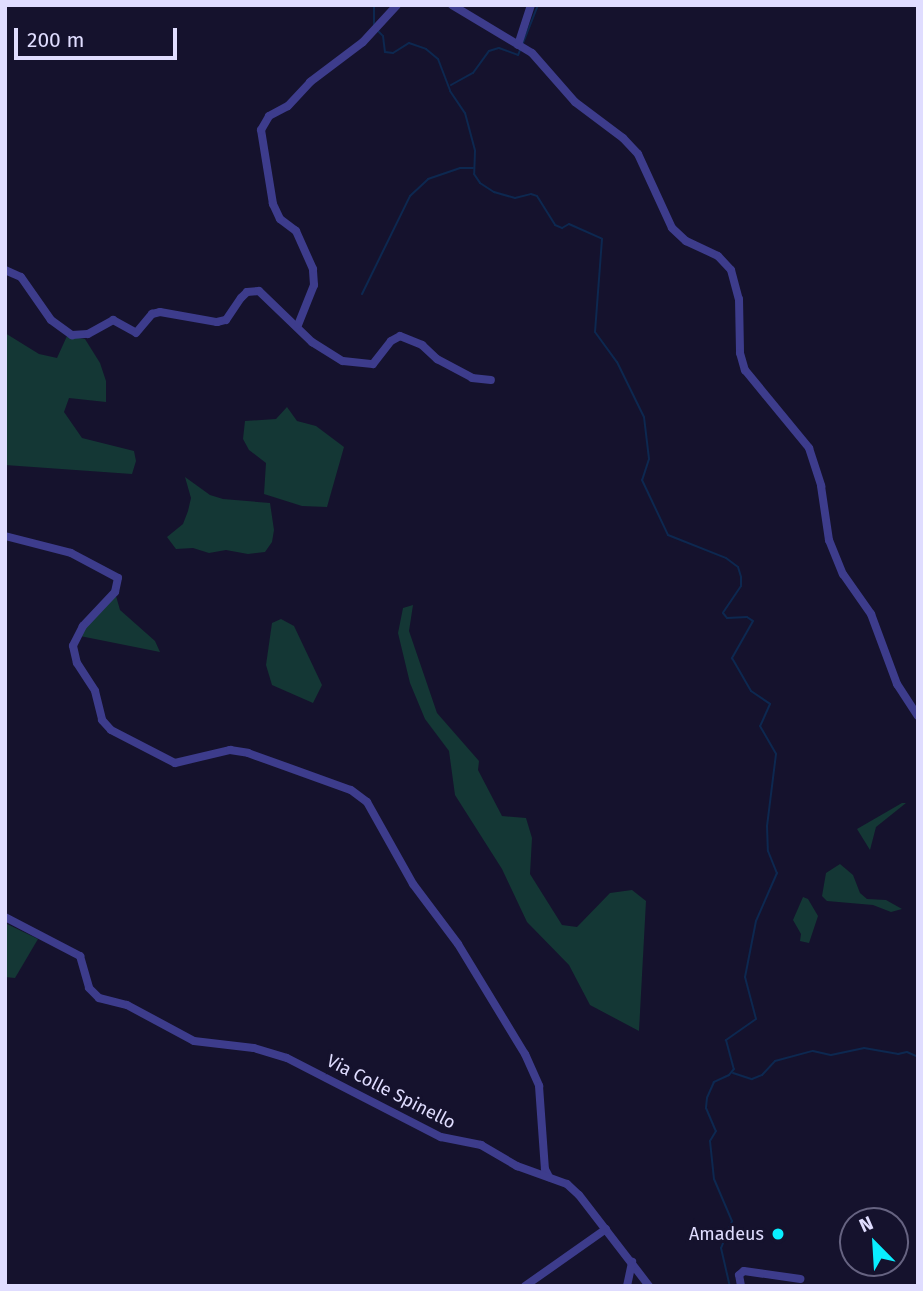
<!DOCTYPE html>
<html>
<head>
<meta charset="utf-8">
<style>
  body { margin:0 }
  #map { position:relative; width:923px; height:1291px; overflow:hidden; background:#15122d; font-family:"Fira Sans",sans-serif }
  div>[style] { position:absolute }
  .green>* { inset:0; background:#143735 }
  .stream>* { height:2px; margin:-1px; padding:0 1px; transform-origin:1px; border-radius:1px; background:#0d2850 }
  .minor>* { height:8px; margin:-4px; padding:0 4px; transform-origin:4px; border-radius:4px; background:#3d3c8c }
  .dots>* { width:19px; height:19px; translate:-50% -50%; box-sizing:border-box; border:4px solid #15122d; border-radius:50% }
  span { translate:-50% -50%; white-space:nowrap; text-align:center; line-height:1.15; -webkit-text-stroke:6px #15122d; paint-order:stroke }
  .street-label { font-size:18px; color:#e0ddff }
  .poi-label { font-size:18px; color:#e0ddff }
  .right { translate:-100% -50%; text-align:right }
  .frame { position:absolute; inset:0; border:7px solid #e0ddff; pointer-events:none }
  .north { position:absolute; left:839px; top:1207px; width:70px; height:70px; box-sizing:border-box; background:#15122d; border:2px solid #666381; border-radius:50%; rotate:336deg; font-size:19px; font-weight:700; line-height:28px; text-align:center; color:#e0ddff }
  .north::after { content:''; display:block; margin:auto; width:24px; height:32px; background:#09eeff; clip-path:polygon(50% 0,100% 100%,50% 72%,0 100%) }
  .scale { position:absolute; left:14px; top:28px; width:163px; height:32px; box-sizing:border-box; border:4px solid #e0ddff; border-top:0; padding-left:9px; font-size:21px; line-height:24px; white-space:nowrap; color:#e0ddff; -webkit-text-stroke:5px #15122d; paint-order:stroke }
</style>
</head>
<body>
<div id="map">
  <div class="green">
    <div style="clip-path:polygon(5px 333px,39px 354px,57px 358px,67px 336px,85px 339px,100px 363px,106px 381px,106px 402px,69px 398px,64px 412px,82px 438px,134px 451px,136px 461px,132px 474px,5px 465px)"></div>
    <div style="clip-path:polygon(287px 407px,297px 421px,316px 426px,344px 447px,327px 507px,302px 506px,264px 494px,266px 463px,249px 450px,243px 439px,245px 421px,276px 419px)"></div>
    <div style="clip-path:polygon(185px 477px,210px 495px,223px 499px,270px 503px,274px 530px,272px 542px,265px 552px,248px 554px,226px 550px,209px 553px,193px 548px,176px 549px,167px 537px,183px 524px,188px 511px,191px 498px)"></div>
    <div style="clip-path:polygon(116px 596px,120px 610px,155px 641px,160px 652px,80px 636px,91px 619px)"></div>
    <div style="clip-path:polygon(413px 605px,409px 631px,437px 713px,479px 761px,478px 770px,502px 816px,526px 818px,532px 838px,530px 874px,562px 925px,577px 927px,610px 893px,632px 890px,646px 901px,639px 1031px,590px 1005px,569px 965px,527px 922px,502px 869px,455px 795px,449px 751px,425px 719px,410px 683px,398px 633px,403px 608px)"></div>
    <div style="clip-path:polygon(281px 619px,294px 626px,322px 685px,313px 703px,272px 685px,266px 665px,272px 623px)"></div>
    <div style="clip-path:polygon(902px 803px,906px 803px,876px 827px,870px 850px,857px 829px)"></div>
    <div style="clip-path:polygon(840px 864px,853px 875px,860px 893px,867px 899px,886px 900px,902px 909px,891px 912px,873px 905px,827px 901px,822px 896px,826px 873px)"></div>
    <div style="clip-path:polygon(803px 897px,808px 899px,818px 916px,809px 943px,800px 941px,801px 934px,793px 920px)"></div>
    <div style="clip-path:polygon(5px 923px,38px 939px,15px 978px,5px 977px)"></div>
  </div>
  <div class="stream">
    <div style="left:374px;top:25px;width:20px;rotate:-90deg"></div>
    <div style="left:377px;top:30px;width:8px;rotate:45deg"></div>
    <div style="left:383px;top:36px;width:16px;rotate:83deg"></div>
    <div style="left:385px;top:52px;width:8px;rotate:7deg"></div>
    <div style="left:393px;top:53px;width:19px;rotate:-32deg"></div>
    <div style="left:409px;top:43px;width:18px;rotate:19deg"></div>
    <div style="left:426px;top:49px;width:16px;rotate:40deg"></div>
    <div style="left:438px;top:59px;width:34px;rotate:69deg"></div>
    <div style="left:450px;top:91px;width:27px;rotate:56deg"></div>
    <div style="left:465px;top:113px;width:39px;rotate:75deg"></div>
    <div style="left:475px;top:151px;width:23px;rotate:92deg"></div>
    <div style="left:474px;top:174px;width:11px;rotate:56deg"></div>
    <div style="left:480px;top:183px;width:17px;rotate:33deg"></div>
    <div style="left:494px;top:192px;width:22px;rotate:16deg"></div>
    <div style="left:515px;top:198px;width:16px;rotate:-14deg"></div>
    <div style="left:531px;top:194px;width:6px;rotate:18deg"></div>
    <div style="left:537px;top:196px;width:34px;rotate:58deg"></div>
    <div style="left:555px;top:225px;width:8px;rotate:23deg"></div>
    <div style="left:562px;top:228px;width:8px;rotate:-30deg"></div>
    <div style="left:569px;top:224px;width:36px;rotate:24deg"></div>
    <div style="left:602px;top:239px;width:93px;rotate:94.3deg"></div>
    <div style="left:595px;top:332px;width:37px;rotate:54deg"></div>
    <div style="left:617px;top:362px;width:61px;rotate:63.9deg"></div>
    <div style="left:644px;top:417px;width:42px;rotate:83.2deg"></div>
    <div style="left:649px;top:459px;width:22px;rotate:108deg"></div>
    <div style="left:642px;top:480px;width:61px;rotate:64.7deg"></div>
    <div style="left:668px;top:535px;width:62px;rotate:21.6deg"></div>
    <div style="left:726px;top:558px;width:15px;rotate:37deg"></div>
    <div style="left:738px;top:567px;width:10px;rotate:73deg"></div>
    <div style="left:741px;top:577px;width:9px;rotate:90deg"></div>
    <div style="left:741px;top:586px;width:32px;rotate:124deg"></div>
    <div style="left:723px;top:613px;width:6px;rotate:51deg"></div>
    <div style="left:727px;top:618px;width:20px;rotate:-3deg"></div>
    <div style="left:747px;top:617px;width:7px;rotate:34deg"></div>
    <div style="left:753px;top:621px;width:43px;rotate:119.6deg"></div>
    <div style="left:732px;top:658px;width:38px;rotate:60deg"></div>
    <div style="left:751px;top:691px;width:23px;rotate:34deg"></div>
    <div style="left:770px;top:704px;width:24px;rotate:114deg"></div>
    <div style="left:760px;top:726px;width:32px;rotate:60deg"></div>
    <div style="left:776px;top:754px;width:73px;rotate:97.1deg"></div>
    <div style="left:767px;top:826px;width:25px;rotate:88deg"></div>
    <div style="left:768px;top:851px;width:24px;rotate:68deg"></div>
    <div style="left:777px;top:873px;width:52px;rotate:113.6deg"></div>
    <div style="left:756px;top:921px;width:57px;rotate:101.1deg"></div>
    <div style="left:745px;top:977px;width:43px;rotate:75.3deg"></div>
    <div style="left:756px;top:1019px;width:37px;rotate:145deg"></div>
    <div style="left:726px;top:1040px;width:30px;rotate:75deg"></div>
    <div style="left:734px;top:1069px;width:8px;rotate:130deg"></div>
    <div style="left:729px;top:1075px;width:17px;rotate:155deg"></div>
    <div style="left:714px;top:1082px;width:17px;rotate:114deg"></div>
    <div style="left:707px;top:1098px;width:10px;rotate:96deg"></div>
    <div style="left:706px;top:1108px;width:25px;rotate:67deg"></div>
    <div style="left:716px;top:1131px;width:12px;rotate:121deg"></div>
    <div style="left:710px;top:1141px;width:38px;rotate:84deg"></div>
    <div style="left:714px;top:1179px;width:46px;rotate:66.8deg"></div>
    <div style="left:732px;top:1221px;width:29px;rotate:112deg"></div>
    <div style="left:721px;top:1248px;width:39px;rotate:77deg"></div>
    <div style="left:523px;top:43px;width:41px;rotate:-68.5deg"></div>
    <div style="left:451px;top:85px;width:25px;rotate:-29deg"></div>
    <div style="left:473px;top:73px;width:27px;rotate:-54deg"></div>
    <div style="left:489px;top:51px;width:10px;rotate:-17deg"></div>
    <div style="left:499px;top:48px;width:20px;rotate:20deg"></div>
    <div style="left:518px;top:55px;width:8px;rotate:-67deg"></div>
    <div style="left:362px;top:294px;width:109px;rotate:-63.9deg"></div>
    <div style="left:410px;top:196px;width:25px;rotate:-43deg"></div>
    <div style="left:428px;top:179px;width:34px;rotate:-19deg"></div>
    <div style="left:460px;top:168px;width:13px"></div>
    <div style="left:733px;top:1073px;width:20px;rotate:18deg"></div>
    <div style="left:752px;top:1079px;width:11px;rotate:-22deg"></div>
    <div style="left:762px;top:1075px;width:19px;rotate:-47deg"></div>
    <div style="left:775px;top:1061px;width:39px;rotate:-15deg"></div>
    <div style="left:813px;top:1051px;width:18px;rotate:13deg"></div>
    <div style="left:831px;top:1055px;width:34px;rotate:-12deg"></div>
    <div style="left:864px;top:1048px;width:35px;rotate:10deg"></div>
    <div style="left:898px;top:1054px;width:9px;rotate:-13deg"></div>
    <div style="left:907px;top:1052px;width:12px;rotate:24deg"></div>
  </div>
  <div class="minor">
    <div style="left:452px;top:5px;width:93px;rotate:31deg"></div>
    <div style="left:532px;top:53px;width:65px;rotate:48.7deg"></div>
    <div style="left:575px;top:102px;width:60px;rotate:36.9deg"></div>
    <div style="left:623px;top:138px;width:22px;rotate:47deg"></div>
    <div style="left:638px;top:154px;width:81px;rotate:65.3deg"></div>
    <div style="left:672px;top:228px;width:19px;rotate:43deg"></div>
    <div style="left:686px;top:241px;width:35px;rotate:25deg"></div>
    <div style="left:718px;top:256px;width:19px;rotate:47deg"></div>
    <div style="left:731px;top:270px;width:30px;rotate:75deg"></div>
    <div style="left:739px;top:299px;width:54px;rotate:88.9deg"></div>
    <div style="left:740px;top:353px;width:18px;rotate:74deg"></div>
    <div style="left:745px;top:370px;width:101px;rotate:50.6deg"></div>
    <div style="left:809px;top:448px;width:40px;rotate:72deg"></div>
    <div style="left:821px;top:486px;width:55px;rotate:81.6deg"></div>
    <div style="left:829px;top:540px;width:37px;rotate:68deg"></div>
    <div style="left:843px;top:574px;width:49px;rotate:55deg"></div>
    <div style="left:871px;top:614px;width:75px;rotate:69.6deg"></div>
    <div style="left:897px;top:684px;width:38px;rotate:57deg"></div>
    <div style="left:518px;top:45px;width:42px;rotate:-72deg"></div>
    <div style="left:5px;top:270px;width:17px;rotate:24deg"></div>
    <div style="left:21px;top:277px;width:52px;rotate:55.1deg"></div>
    <div style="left:51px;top:320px;width:26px;rotate:36deg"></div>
    <div style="left:72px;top:335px;width:16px;rotate:-4deg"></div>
    <div style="left:88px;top:334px;width:29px;rotate:-29deg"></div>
    <div style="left:113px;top:320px;width:26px;rotate:29deg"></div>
    <div style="left:136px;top:333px;width:25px;rotate:-50deg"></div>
    <div style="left:152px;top:314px;width:8px;rotate:-14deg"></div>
    <div style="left:160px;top:312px;width:58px;rotate:10deg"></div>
    <div style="left:217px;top:322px;width:9px;rotate:-13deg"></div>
    <div style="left:226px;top:320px;width:27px;rotate:-56deg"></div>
    <div style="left:241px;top:298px;width:8px;rotate:-45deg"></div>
    <div style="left:247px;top:292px;width:12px;rotate:-5deg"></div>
    <div style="left:259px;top:291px;width:74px;rotate:43.9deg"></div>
    <div style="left:312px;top:342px;width:36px;rotate:32deg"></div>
    <div style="left:343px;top:361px;width:30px;rotate:6deg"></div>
    <div style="left:373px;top:364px;width:29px;rotate:-52deg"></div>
    <div style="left:391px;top:341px;width:10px;rotate:-29deg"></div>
    <div style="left:400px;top:336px;width:24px;rotate:22deg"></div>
    <div style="left:422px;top:345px;width:21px;rotate:43deg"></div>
    <div style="left:437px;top:359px;width:40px;rotate:28deg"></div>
    <div style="left:472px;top:378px;width:19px;rotate:6deg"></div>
    <div style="left:298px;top:325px;width:43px;rotate:-68.2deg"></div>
    <div style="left:314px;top:285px;width:16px;rotate:-94deg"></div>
    <div style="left:313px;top:269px;width:42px;rotate:-114.1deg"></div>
    <div style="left:296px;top:231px;width:20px;rotate:-143deg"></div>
    <div style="left:280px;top:219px;width:17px;rotate:-115deg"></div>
    <div style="left:273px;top:204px;width:75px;rotate:-99.2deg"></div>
    <div style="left:261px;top:130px;width:16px;rotate:-60deg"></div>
    <div style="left:269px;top:116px;width:21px;rotate:-28deg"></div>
    <div style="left:288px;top:106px;width:33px;rotate:-47deg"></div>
    <div style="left:310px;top:82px;width:66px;rotate:-37deg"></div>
    <div style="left:363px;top:42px;width:50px;rotate:-47.4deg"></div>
    <div style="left:5px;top:536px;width:68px;rotate:14.4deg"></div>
    <div style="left:71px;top:553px;width:53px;rotate:28deg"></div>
    <div style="left:118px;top:578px;width:14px;rotate:102deg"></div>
    <div style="left:115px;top:592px;width:47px;rotate:133.3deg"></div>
    <div style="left:83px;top:626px;width:22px;rotate:117deg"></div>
    <div style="left:73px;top:646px;width:17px;rotate:77deg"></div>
    <div style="left:77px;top:663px;width:33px;rotate:57deg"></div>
    <div style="left:95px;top:691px;width:30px;rotate:76deg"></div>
    <div style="left:102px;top:720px;width:13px;rotate:48deg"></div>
    <div style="left:111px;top:730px;width:72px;rotate:27.3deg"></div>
    <div style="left:175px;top:763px;width:57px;rotate:-13.3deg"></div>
    <div style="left:230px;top:750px;width:18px;rotate:9deg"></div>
    <div style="left:248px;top:753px;width:109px;rotate:19.8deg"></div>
    <div style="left:351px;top:790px;width:20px;rotate:37deg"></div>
    <div style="left:367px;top:802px;width:94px;rotate:60.7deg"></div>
    <div style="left:413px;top:884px;width:75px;rotate:53.1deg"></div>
    <div style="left:458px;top:944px;width:129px;rotate:58.7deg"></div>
    <div style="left:525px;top:1054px;width:35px;rotate:66deg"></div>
    <div style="left:539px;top:1086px;width:83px;rotate:85.9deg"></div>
    <div style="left:545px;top:1169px;width:9px;rotate:63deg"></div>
    <div style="left:5px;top:917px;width:85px;rotate:27.5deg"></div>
    <div style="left:80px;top:956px;width:33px;rotate:74deg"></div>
    <div style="left:89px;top:988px;width:14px;rotate:45deg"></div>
    <div style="left:99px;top:998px;width:29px;rotate:14deg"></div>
    <div style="left:127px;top:1005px;width:76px;rotate:28.2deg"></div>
    <div style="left:194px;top:1041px;width:60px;rotate:6.7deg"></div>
    <div style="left:254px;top:1048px;width:34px;rotate:17deg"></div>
    <div style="left:287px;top:1058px;width:173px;rotate:27.2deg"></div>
    <div style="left:441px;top:1137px;width:41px;rotate:11.3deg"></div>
    <div style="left:481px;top:1145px;width:42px;rotate:30.3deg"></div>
    <div style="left:517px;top:1166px;width:53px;rotate:19.8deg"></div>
    <div style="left:567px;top:1184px;width:16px;rotate:43deg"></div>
    <div style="left:579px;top:1195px;width:115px;rotate:52.4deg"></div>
    <div style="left:525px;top:1286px;width:99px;rotate:-35.1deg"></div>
    <div style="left:627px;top:1286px;width:25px;rotate:-78deg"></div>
    <div style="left:741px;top:1286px;width:11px;rotate:-100deg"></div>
    <div style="left:739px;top:1275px;width:6px;rotate:-39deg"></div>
    <div style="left:744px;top:1271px;width:57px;rotate:8.1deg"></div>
  </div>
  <div class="dots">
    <div style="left:778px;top:1234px;background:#09eeff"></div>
  </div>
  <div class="street-label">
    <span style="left:391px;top:1092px;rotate:27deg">Via Colle Spinello</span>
  </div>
  <div class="poi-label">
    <span class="right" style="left:764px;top:1234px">Amadeus</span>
  </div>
  <div class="frame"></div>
  <div class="north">N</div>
  <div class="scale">200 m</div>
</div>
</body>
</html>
